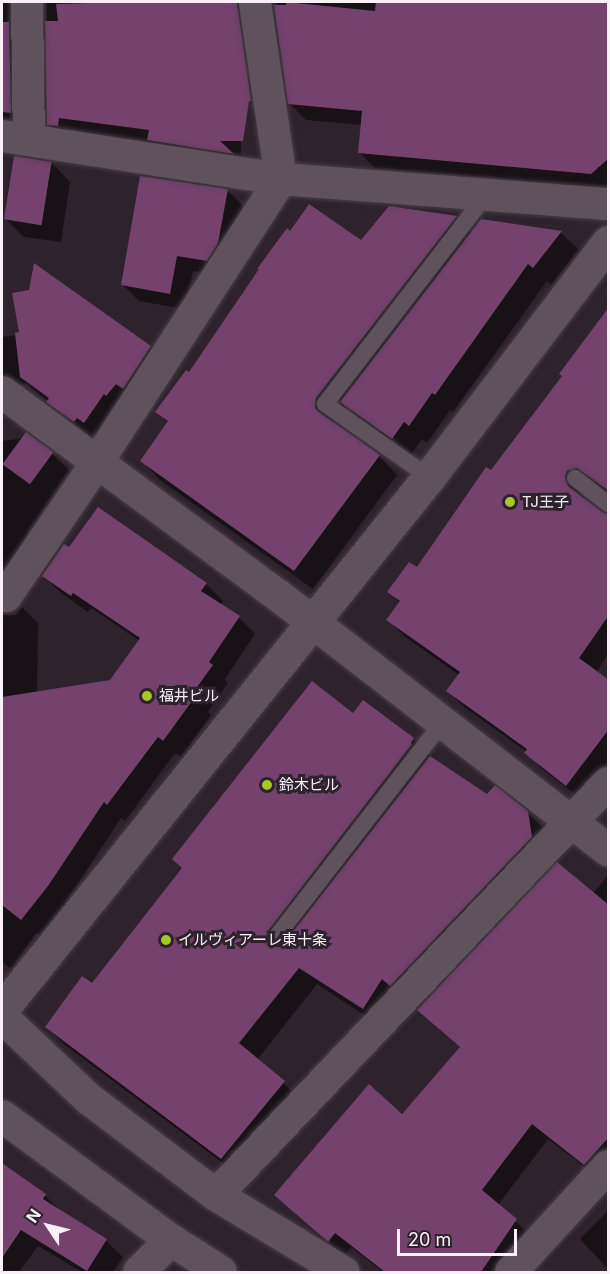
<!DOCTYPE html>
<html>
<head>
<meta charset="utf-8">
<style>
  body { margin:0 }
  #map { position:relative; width:610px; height:1274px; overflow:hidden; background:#2e222c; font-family:Inter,"Noto Sans JP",sans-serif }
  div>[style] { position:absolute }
  .shadow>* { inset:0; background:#0007 }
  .building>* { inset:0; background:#74426d; transform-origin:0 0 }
  .roads { filter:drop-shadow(0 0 2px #483e46) drop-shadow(0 0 2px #483e46) }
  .service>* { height:16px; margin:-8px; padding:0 8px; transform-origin:8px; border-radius:8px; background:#5f525c }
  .minor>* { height:32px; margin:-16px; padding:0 16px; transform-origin:16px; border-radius:16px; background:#5f525c }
  .tertiary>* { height:33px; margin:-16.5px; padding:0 16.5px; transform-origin:16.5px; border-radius:16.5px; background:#5f525c }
  .dots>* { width:16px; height:16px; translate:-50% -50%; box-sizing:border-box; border:3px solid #2e222c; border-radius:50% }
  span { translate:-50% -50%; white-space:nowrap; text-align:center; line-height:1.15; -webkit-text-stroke:6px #2e222c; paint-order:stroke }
  .poi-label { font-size:15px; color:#f8f0f6 }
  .left { translate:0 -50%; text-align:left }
  .frame { position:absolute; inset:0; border:3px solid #f8f0f6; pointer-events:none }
  .north { position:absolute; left:18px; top:1196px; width:60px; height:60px; -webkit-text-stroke:4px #2e222c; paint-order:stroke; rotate:305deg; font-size:16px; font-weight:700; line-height:24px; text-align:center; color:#f8f0f6 }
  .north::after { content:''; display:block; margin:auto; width:21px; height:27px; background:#f8f0f6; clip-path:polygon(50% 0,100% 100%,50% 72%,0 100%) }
  .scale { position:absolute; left:397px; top:1229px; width:120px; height:27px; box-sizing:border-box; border:3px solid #f8f0f6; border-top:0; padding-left:8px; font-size:18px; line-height:21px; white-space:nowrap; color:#f8f0f6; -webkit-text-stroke:4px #2e222c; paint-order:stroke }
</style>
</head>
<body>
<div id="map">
  <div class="shadow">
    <div style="clip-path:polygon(2px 2px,40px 2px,27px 131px,2px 128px)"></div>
    <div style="clip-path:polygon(46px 2px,239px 2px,241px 154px,252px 165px,65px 141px,48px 124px)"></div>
    <div style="clip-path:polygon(278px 2px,608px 2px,608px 188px,375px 168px,359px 152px,362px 125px,306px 120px,290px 104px,276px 14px)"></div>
    <div style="clip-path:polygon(52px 163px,70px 182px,61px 242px,24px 237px,5px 218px)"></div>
    <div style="clip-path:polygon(227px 190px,243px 206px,233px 259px,223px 276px,193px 271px,185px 309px,139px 301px,123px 285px)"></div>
    <div style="clip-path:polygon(456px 217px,472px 233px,481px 221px,561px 233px,579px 250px,551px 285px,547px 281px,453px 412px,450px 410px,427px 443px,422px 439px,411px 455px,360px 419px,345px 404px,335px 417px,334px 425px,379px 456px,397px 475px,313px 589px,160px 480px,142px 461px,169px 423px,157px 411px,190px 374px,259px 269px,291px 233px,361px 242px)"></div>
    <div style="clip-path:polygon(608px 310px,608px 493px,599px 485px,588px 483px,580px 494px,601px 514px,608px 515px,608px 654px,596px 673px,608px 682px,608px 766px,583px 800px,542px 769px,527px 752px,464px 707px,448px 691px,459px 675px,404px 636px,388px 620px,400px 603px,389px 592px,417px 569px,564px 376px)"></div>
    <div style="clip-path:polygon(21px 335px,151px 347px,167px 363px,102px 438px,94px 433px,91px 438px,26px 383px,2px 388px,2px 337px)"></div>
    <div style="clip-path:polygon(24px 438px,53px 454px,69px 470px,28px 532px,29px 571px,2px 609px,2px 441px)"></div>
    <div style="clip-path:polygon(44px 576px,206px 584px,223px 601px,220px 605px,239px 618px,255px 634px,225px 679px,228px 683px,208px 712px,211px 715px,181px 757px,175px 753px,125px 821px,121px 818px,65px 903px,39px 935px,36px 933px,11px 969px,2px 962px,2px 615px,16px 615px,22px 607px,38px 623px,37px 693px,111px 682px,140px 641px,91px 608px,88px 612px,61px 593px)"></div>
    <div style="clip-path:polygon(353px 715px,413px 739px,431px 757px,487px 796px,527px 812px,546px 831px,381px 1026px,317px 984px,257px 1060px,302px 1100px,240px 1176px,65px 1045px,47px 1027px,92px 985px)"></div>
    <div style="clip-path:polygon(608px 875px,608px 1173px,601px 1179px,548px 1139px,498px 1205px,531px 1236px,506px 1272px,383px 1272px,351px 1247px,344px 1256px,276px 1195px,402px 1116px,461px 1048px,434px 1025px,593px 894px)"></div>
    <div style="clip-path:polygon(11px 1171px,45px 1195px,61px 1212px,106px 1241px,123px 1257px,113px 1272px,82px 1272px,38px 1246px,19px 1272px,2px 1272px,2px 1184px)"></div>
    <div style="clip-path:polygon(608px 1211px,608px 1269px,580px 1239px)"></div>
  </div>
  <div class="building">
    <div style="clip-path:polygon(123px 2px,237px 3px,251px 101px,249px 101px,243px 141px,220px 141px,234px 154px,147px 140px,149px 130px,59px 118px,58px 126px,47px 125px,45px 21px,58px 21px,56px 4px)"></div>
    <div style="clip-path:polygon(286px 2px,375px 11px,376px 2px,609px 2px,608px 159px,591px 174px,358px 153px,362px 111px,288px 104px,274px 5px,286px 5px)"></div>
    <div style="clip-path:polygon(2px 22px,9px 22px,11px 113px,2px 112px)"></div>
    <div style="left:14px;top:156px;width:38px;height:64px;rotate:9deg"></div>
    <div style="clip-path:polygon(140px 176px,228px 189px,218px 243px,207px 261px,177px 256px,170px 294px,121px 285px)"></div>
    <div style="clip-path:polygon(309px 204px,361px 240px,389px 206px,457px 216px,316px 398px,315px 408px,319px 412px,380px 455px,294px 571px,140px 461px,168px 421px,155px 412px,186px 370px,189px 372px,259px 269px,257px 269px,287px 228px,290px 231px)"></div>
    <div style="clip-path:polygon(481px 219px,562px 231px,533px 268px,528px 264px,435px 395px,432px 393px,409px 426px,404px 422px,392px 439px,340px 402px)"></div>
    <div style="clip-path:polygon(34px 263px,151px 346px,123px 389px,116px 384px,106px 396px,104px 394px,84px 423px,77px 418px,74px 422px,46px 402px,49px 398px,20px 377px,15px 333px,19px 332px,12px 293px,29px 290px)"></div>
    <div style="clip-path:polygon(609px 307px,609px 491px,577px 468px,567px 471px,565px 477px,568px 486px,602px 512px,609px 514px,609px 615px,579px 658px,609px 680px,609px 729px,566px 786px,524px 753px,527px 749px,446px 691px,460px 672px,386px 620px,400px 601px,387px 592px,409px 562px,417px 567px,486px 467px,491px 470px,562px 376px,559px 374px)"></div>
    <div style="left:26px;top:432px;width:34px;height:40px;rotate:36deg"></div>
    <div style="clip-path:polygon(98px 507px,207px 583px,201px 591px,240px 616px,209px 662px,213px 665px,192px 694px,195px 697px,163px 741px,158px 737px,107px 805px,104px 802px,48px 886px,21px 920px,2px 905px,2px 697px,110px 680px,140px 638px,73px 593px,71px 596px,42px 576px,64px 544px,69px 547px)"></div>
    <div style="clip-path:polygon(312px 681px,353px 713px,363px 700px,414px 738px,411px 743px,412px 744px,268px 931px,266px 940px,270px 946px,279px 947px,284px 943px,430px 756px,487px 794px,495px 785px,528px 811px,532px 837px,390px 986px,382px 979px,363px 1009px,299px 968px,239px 1043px,285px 1081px,221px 1159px,45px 1027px,82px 976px,92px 983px,182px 868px,172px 859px)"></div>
    <div style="clip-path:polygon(557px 862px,609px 905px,609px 1137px,584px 1165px,532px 1124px,482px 1190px,517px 1219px,481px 1272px,385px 1272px,335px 1233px,328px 1242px,326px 1240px,274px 1195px,369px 1084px,402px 1114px,460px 1047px,417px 1010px)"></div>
    <div style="clip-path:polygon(2px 1163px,46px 1194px,43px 1199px,107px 1239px,87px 1271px,21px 1230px,2px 1258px)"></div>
  </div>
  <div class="roads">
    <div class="service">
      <div style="left:429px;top:477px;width:127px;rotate:-144.9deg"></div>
      <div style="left:325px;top:404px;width:264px;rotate:-52.4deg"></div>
      <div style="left:575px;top:478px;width:42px;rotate:38.2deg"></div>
      <div style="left:276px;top:937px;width:271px;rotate:-52.2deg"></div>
    </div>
    <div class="minor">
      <div style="left:27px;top:2px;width:138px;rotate:89.2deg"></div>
      <div style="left:2px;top:136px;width:282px;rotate:8.8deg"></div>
      <div style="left:281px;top:179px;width:328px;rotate:4.4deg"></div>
      <div style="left:2px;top:392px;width:344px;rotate:36.4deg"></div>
      <div style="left:279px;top:596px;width:416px;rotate:37.7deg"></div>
      <div style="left:2px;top:596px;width:4px"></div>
      <div style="left:6px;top:596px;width:163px;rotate:-55.7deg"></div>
      <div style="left:98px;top:461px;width:336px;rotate:-57deg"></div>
      <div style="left:281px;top:179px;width:179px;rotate:-98.4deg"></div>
      <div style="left:2px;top:1017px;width:120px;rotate:43.3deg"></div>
      <div style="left:89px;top:1099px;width:159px;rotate:37.1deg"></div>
      <div style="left:216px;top:1195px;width:149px;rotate:31.2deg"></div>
      <div style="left:2px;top:1116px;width:210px;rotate:36.3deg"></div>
      <div style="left:171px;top:1240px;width:59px;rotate:32.6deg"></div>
      <div style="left:216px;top:1195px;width:569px;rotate:-46.42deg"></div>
      <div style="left:139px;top:1272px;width:45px;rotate:-45deg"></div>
      <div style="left:511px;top:1272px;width:144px;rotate:-47.5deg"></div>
    </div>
    <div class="tertiary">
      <div style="left:2px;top:1009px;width:682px;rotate:-51.25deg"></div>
      <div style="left:429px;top:477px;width:295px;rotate:-52.7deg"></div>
    </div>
  </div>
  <div class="dots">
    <div style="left:510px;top:502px;background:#a5c823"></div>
    <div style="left:147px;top:696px;background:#a5c823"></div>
    <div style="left:267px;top:785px;background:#a5c823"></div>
    <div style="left:166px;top:940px;background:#a5c823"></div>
  </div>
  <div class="poi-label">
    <span class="left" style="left:522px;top:502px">TJ王子</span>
    <span class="left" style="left:159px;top:696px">福井ビル</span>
    <span class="left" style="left:279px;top:785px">鈴木ビル</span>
    <span class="left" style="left:178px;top:940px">イルヴィアーレ東十条</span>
  </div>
  <div class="frame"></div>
  <div class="north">N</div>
  <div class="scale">20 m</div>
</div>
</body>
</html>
